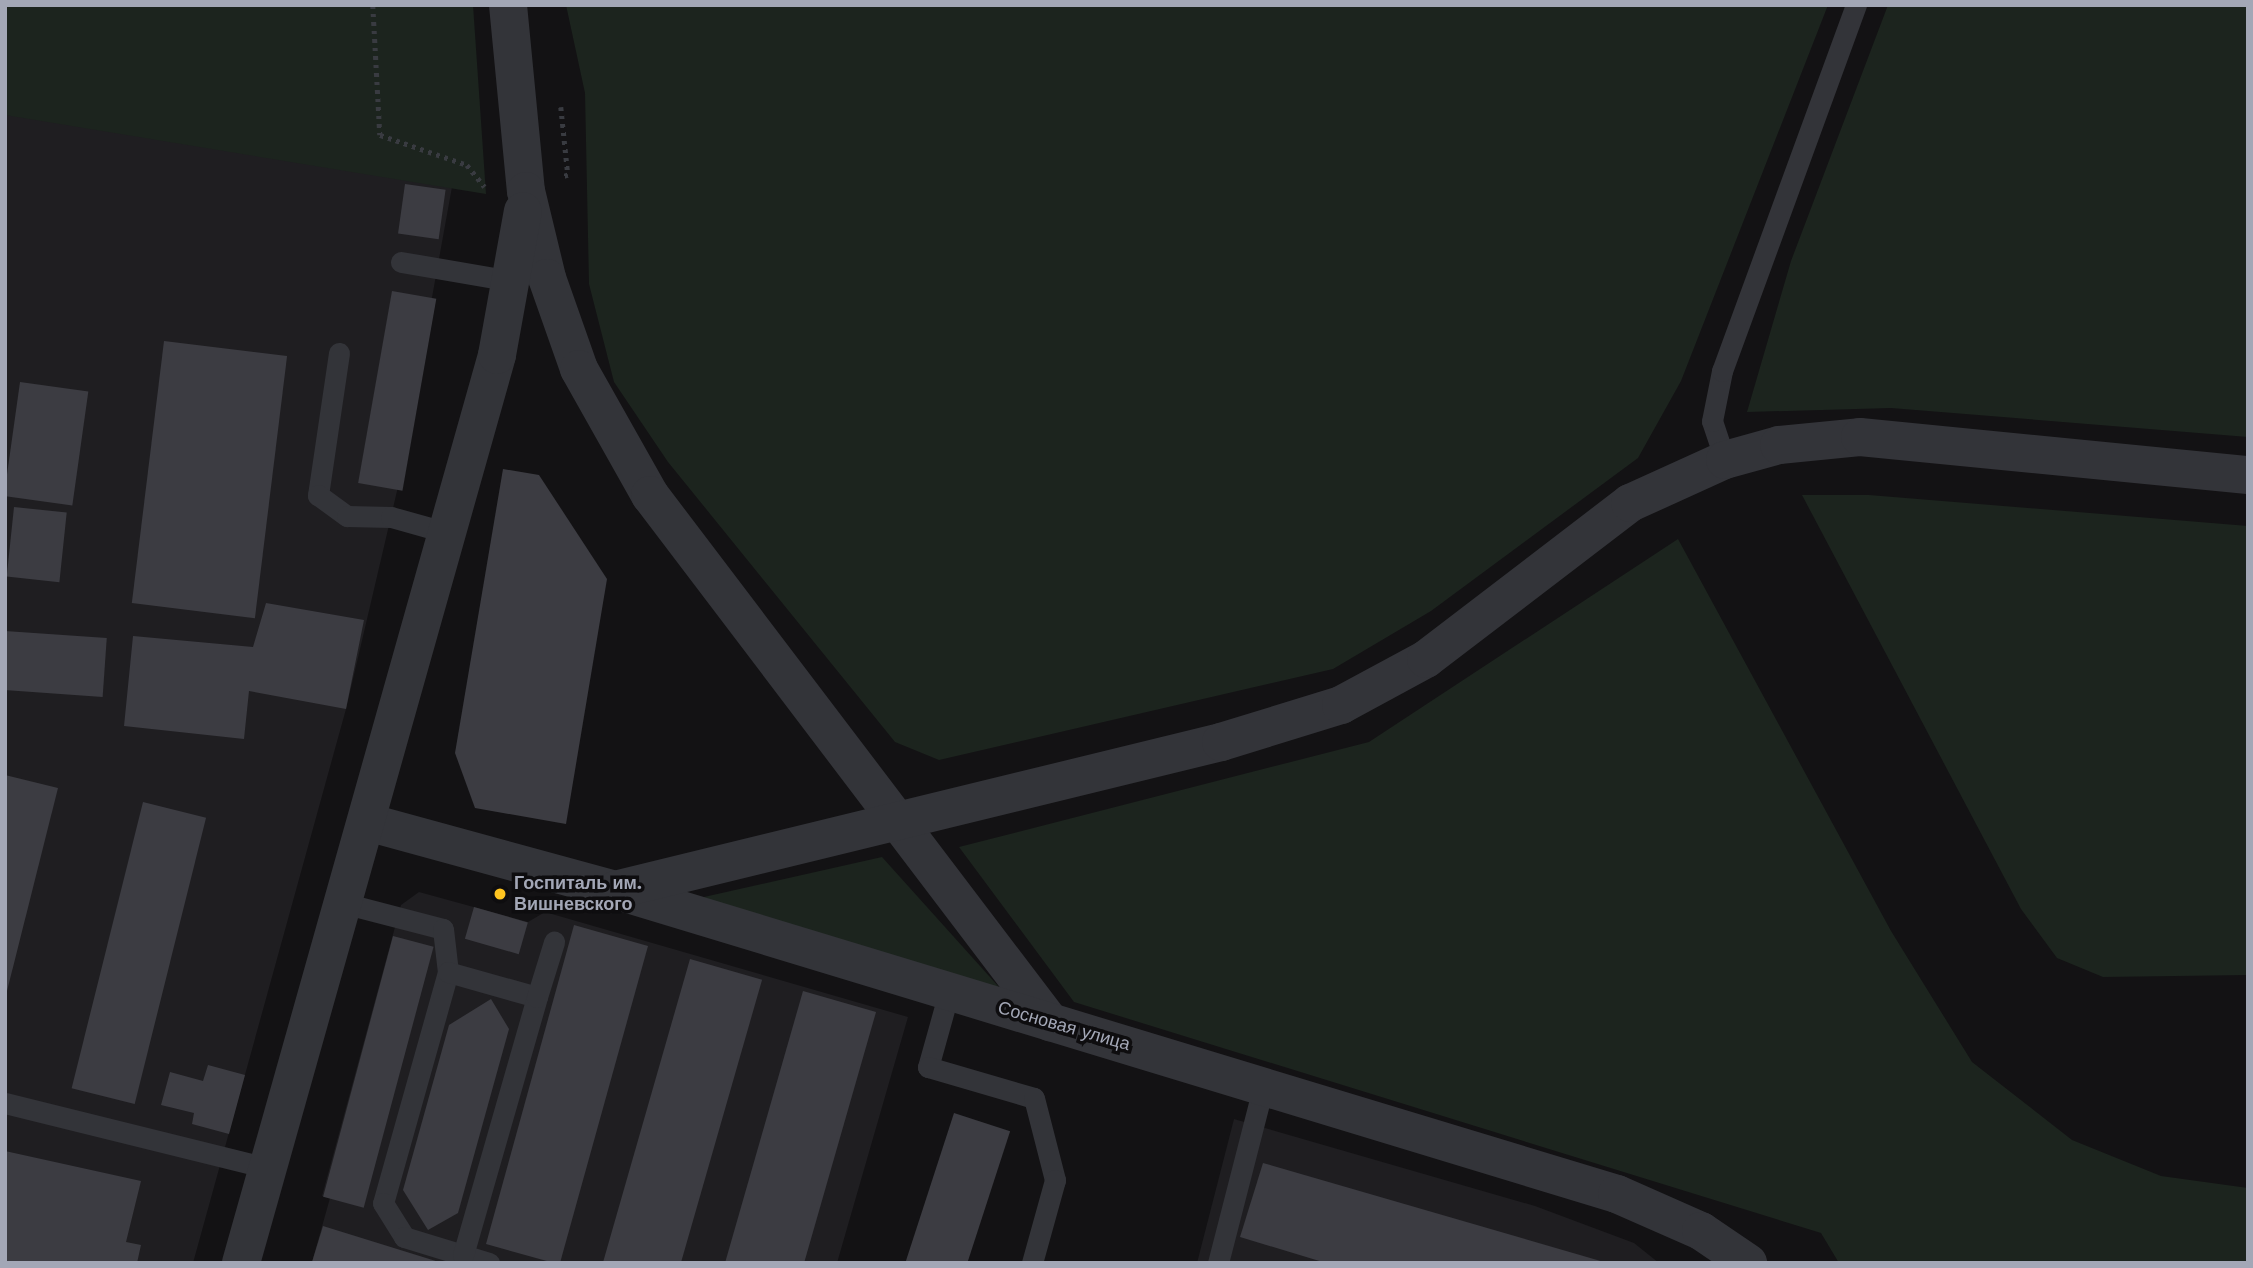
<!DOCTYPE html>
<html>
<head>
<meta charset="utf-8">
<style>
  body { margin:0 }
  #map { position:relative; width:2253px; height:1268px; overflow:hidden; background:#131214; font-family:"Work Sans",sans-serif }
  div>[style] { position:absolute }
  .built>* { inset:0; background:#1f1e21 }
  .green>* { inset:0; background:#1c241e }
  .building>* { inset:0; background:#3c3c42; transform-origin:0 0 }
  .path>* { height:4.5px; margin-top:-2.25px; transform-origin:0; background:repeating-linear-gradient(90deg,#393b41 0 3.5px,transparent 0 8.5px) }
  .service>* { height:21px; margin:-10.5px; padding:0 10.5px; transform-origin:10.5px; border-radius:10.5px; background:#333439 }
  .minor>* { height:38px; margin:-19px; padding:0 19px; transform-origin:19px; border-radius:19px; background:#333439 }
  .dots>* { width:19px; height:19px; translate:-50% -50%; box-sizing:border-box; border:4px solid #0e0d0f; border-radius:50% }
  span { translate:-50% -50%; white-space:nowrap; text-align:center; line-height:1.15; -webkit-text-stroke:7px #0e0d0f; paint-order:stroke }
  .poi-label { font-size:18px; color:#a3a7b6; font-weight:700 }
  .left { translate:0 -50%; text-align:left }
  .street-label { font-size:18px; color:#a3a7b6 }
  .frame { position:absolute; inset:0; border:7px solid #a3a7b6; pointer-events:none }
</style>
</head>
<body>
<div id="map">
  <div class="built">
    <div style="clip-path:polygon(5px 5px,332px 166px,452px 187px,397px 491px,346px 709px,193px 1263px,5px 1263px)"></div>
    <div style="clip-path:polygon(419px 892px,528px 922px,545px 912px,908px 1017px,837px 1263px,312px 1262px,330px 1198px,322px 1196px,401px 905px)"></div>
    <div style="clip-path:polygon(1234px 1119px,1535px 1206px,1634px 1243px,1659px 1263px,1197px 1263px)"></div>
  </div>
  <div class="green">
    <div style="clip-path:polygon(5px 5px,473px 5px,486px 194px,5px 115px)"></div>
    <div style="clip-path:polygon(566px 5px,1828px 5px,1681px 381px,1638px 458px,1431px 611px,1333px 669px,939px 760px,895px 742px,668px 462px,614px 382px,589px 284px,585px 93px)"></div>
    <div style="clip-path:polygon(1888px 5px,2248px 5px,2248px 437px,1891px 408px,1747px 412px,1791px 261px)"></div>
    <div style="clip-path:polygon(1802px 495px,1869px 495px,2248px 526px,2248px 975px,2103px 977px,2057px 958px,2021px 909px)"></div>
    <div style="clip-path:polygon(1678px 539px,1891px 931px,1972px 1062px,2072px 1140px,2161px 1176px,2248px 1188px,2248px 1263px,1839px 1263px,1821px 1233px,1074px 1002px,959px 847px,1369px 742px)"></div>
    <div style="clip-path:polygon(882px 857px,1007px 996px,695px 899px)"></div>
  </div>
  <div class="building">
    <div style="left:405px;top:184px;width:41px;height:50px;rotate:8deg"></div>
    <div style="left:392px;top:291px;width:45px;height:195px;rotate:10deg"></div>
    <div style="left:164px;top:341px;width:124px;height:264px;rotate:7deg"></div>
    <div style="left:20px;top:382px;width:69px;height:115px;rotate:8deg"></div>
    <div style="clip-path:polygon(503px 469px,539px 475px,607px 579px,566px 824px,475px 808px,455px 753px)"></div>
    <div style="left:14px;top:507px;width:53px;height:70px;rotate:6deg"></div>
    <div style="clip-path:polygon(266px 603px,364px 620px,346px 709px,249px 691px,244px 739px,124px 726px,133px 636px,253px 647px)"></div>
    <div style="left:5px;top:631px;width:102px;height:59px;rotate:4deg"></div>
    <div style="clip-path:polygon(5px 775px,58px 788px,6px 995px,5px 995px)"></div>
    <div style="left:143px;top:802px;width:65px;height:295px;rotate:14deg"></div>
    <div style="left:474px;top:907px;width:56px;height:33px;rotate:16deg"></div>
    <div style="clip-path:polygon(574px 925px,648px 946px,560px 1263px,554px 1263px,486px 1244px)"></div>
    <div style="left:393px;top:936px;width:42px;height:270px;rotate:15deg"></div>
    <div style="left:690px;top:959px;width:75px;height:316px;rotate:16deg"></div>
    <div style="left:803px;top:991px;width:76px;height:283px;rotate:16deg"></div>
    <div style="clip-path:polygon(491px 999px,509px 1029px,458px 1213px,428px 1230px,403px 1190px,449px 1025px)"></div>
    <div style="clip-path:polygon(208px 1065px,245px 1075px,229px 1134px,192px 1124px,194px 1113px,161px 1105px,170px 1072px,203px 1081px)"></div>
    <div style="left:954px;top:1113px;width:59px;height:158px;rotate:18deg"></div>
    <div style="clip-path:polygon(5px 1151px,141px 1181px,126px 1242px,141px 1245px,137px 1263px,5px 1263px)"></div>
    <div style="clip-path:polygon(1263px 1163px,1604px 1262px,1604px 1263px,1326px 1263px,1240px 1237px)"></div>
    <div style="clip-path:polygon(323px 1226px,439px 1262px,439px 1263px,312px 1262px)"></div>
  </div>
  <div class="path">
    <div style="left:373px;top:5px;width:130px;rotate:86.9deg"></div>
    <div style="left:380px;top:135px;width:92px;rotate:19deg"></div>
    <div style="left:467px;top:165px;width:28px;rotate:51deg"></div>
    <div style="left:561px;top:107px;width:68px;rotate:84.1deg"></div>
    <div style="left:568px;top:175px;width:6px;rotate:162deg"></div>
  </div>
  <div class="service">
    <div style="left:401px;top:262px;width:113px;rotate:9.7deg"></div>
    <div style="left:339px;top:353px;width:144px;rotate:98.4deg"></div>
    <div style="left:318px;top:495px;width:36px;rotate:36deg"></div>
    <div style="left:347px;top:516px;width:44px;rotate:1.3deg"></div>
    <div style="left:391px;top:517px;width:59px;rotate:15.7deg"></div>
    <div style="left:1725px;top:460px;width:41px;rotate:-108.4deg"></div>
    <div style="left:1712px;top:421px;width:51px;rotate:-78.7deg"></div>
    <div style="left:1722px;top:371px;width:390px;rotate:-69.9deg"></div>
    <div style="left:343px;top:903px;width:103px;rotate:14.6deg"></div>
    <div style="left:443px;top:929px;width:43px;rotate:83.4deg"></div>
    <div style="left:448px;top:972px;width:240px;rotate:105.7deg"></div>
    <div style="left:383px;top:1203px;width:40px;rotate:58deg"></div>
    <div style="left:404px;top:1237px;width:89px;rotate:17deg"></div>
    <div style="left:448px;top:972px;width:92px;rotate:15.7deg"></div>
    <div style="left:537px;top:997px;width:268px;rotate:106deg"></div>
    <div style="left:949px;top:992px;width:78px;rotate:105.6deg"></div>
    <div style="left:928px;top:1067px;width:110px;rotate:16.3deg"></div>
    <div style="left:1034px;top:1098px;width:85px;rotate:75.6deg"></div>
    <div style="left:1055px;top:1180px;width:86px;rotate:105.5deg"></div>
    <div style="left:537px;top:997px;width:58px;rotate:-72.8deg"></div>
    <div style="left:5px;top:1103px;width:270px;rotate:13.9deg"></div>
    <div style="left:1218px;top:1263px;width:185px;rotate:-75.6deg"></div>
  </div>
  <div class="minor">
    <div style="left:508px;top:5px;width:187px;rotate:84.5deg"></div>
    <div style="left:526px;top:191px;width:89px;rotate:76.4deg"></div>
    <div style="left:547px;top:278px;width:96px;rotate:70.6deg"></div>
    <div style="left:579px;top:369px;width:145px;rotate:60.6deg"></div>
    <div style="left:650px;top:495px;width:662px;rotate:52.8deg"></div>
    <div style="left:367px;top:822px;width:257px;rotate:15.3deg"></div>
    <div style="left:615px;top:890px;width:1047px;rotate:16.88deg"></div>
    <div style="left:1617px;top:1194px;width:92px;rotate:23.8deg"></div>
    <div style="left:1701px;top:1231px;width:57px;rotate:34.2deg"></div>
    <div style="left:615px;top:890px;width:624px;rotate:-13.72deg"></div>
    <div style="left:1221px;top:742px;width:126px;rotate:-17.1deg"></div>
    <div style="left:1341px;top:705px;width:97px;rotate:-28.4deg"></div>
    <div style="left:1426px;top:659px;width:257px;rotate:-37.4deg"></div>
    <div style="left:1630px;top:503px;width:104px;rotate:-24.4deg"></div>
    <div style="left:1725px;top:460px;width:56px;rotate:-15.5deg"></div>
    <div style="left:1779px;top:445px;width:81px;rotate:-5.6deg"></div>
    <div style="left:1860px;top:437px;width:390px;rotate:5.6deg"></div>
    <div style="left:241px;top:1263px;width:943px;rotate:-74.25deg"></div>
    <div style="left:497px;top:355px;width:146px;rotate:-79.8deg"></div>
  </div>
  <div class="dots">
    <div style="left:500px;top:894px;background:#fec420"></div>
  </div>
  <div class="poi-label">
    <span class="left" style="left:514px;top:894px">Госпиталь им.<br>Вишневского</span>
  </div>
  <div class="street-label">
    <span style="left:1064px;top:1026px;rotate:16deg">Сосновая улица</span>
  </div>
  <div class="frame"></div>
</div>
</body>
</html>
